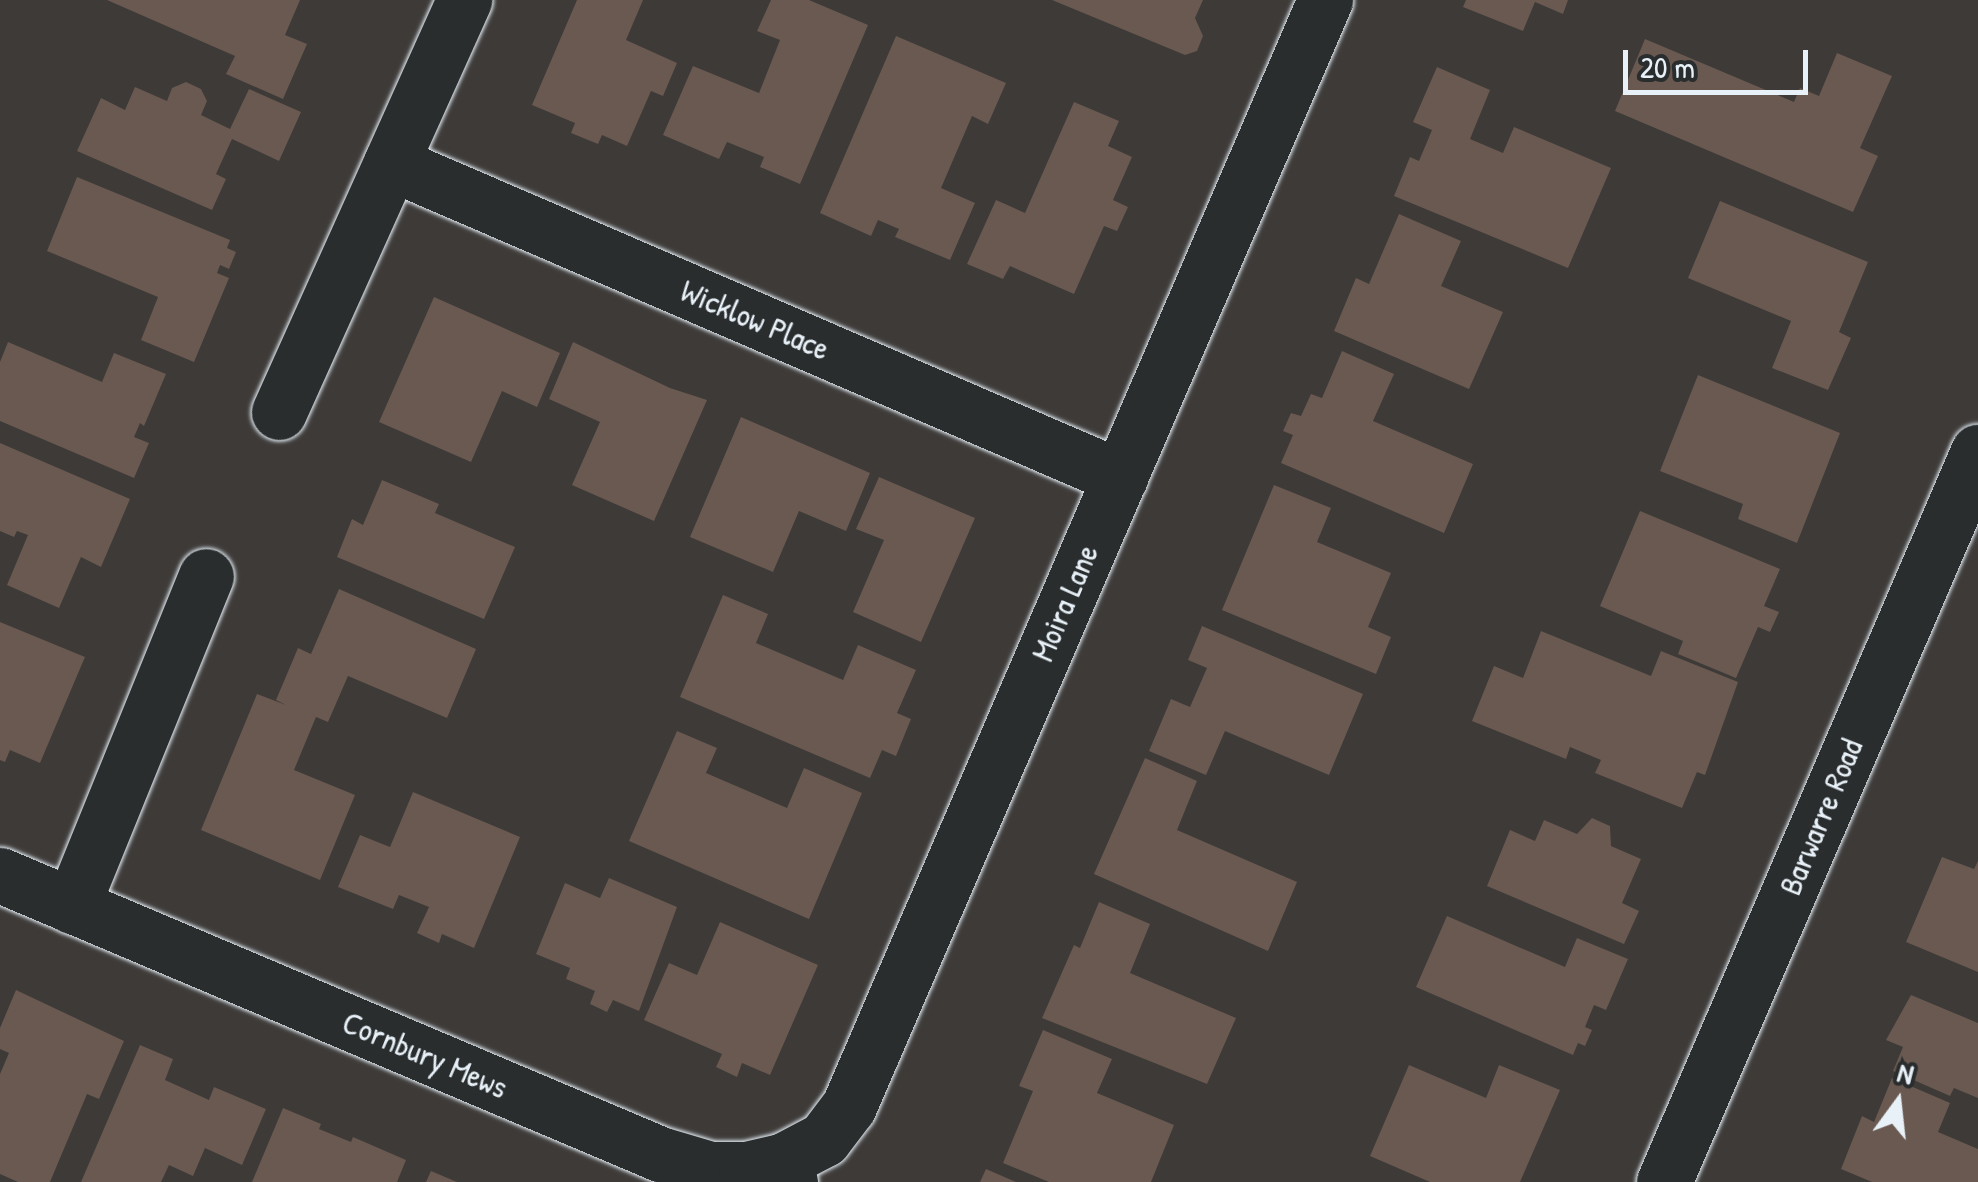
<!DOCTYPE html>
<html>
<head>
<meta charset="utf-8">
<style>
  body { margin:0 }
  #map { position:relative; width:1978px; height:1182px; overflow:hidden; background:#3d3a38; font-family:"Patrick Hand",sans-serif }
  div>[style] { position:absolute }
  .building>* { inset:0; background:#695950 }
  .roads { filter:drop-shadow(0 0 2px #e8f1f8) drop-shadow(0 0 2px #e8f1f8) }
  .street>* { height:55px; margin:-27.5px; padding:0 27.5px; transform-origin:27.5px; border-radius:27.5px; background:#2a2d2e }
  .secondary>* { height:55px; margin:-27.5px; padding:0 27.5px; transform-origin:27.5px; border-radius:27.5px; background:#2a2d2e }
  span { translate:-50% -50%; white-space:nowrap; text-align:center; line-height:1.15; -webkit-text-stroke:8px #2a2d2e; paint-order:stroke }
  .street-label { font-size:32px; color:#e8f1f8 }
  .north { position:absolute; left:1848px; top:1052px; width:100px; height:100px; -webkit-text-stroke:8px #2a2d2e; paint-order:stroke; rotate:15deg; font-size:28px; font-weight:700; line-height:40px; text-align:center; color:#e8f1f8 }
  .north::after { content:''; display:block; margin:auto; width:35px; height:45px; background:#e8f1f8; clip-path:polygon(50% 0,100% 100%,50% 72%,0 100%) }
  .scale { position:absolute; left:1623px; top:50px; width:185px; height:45px; box-sizing:border-box; border:5px solid #e8f1f8; border-top:0; padding-left:12px; font-size:30px; line-height:35px; white-space:nowrap; color:#e8f1f8; -webkit-text-stroke:8px #2a2d2e; paint-order:stroke }
</style>
</head>
<body>
<div id="map">
  <div class="building">
    <div style="clip-path:polygon(107px 0,300px 0,285px 35px,307px 44px,283px 99px,226px 74px,235px 56px)"></div>
    <div style="clip-path:polygon(577px 0,643px 0,626px 40px,677px 63px,663px 96px,651px 91px,627px 146px,602px 135px,598px 144px,571px 133px,575px 123px,532px 105px)"></div>
    <div style="clip-path:polygon(771px 0,809px 0,868px 25px,800px 184px,760px 167px,764px 157px,727px 142px,719px 159px,663px 135px,693px 66px,759px 93px,780px 40px,757px 31px)"></div>
    <div style="clip-path:polygon(1052px 0,1203px 0,1195px 18px,1203px 36px,1197px 51px,1185px 55px)"></div>
    <div style="clip-path:polygon(1466px 0,1568px 0,1563px 14px,1535px 2px,1523px 31px,1463px 7px)"></div>
    <div style="clip-path:polygon(896px 36px,1006px 83px,988px 124px,972px 116px,941px 188px,975px 203px,950px 260px,895px 237px,899px 229px,878px 220px,871px 236px,820px 213px)"></div>
    <div style="clip-path:polygon(1645px 39px,1794px 102px,1800px 88px,1819px 96px,1837px 53px,1892px 76px,1860px 148px,1878px 156px,1853px 212px,1615px 111px)"></div>
    <div style="clip-path:polygon(1437px 67px,1490px 90px,1470px 139px,1503px 153px,1514px 127px,1611px 168px,1568px 268px,1394px 196px,1410px 157px,1419px 161px,1432px 130px,1413px 122px)"></div>
    <div style="clip-path:polygon(186px 82px,201px 89px,207px 101px,201px 115px,230px 129px,249px 89px,301px 112px,279px 161px,232px 139px,216px 174px,226px 179px,212px 210px,77px 151px,101px 98px,125px 110px,135px 87px,167px 101px,172px 88px)"></div>
    <div style="clip-path:polygon(1074px 102px,1119px 121px,1108px 146px,1132px 157px,1113px 200px,1128px 207px,1117px 231px,1104px 226px,1074px 294px,1010px 266px,1003px 279px,967px 264px,996px 200px,1025px 213px)"></div>
    <div style="clip-path:polygon(77px 177px,230px 240px,227px 248px,236px 252px,229px 269px,220px 265px,217px 273px,229px 278px,194px 362px,141px 340px,158px 297px,47px 251px)"></div>
    <div style="clip-path:polygon(1720px 201px,1868px 262px,1839px 332px,1851px 338px,1828px 390px,1772px 368px,1791px 321px,1688px 278px)"></div>
    <div style="clip-path:polygon(1399px 214px,1461px 241px,1441px 286px,1503px 312px,1469px 389px,1334px 331px,1356px 278px,1369px 284px)"></div>
    <div style="clip-path:polygon(434px 297px,560px 353px,537px 407px,502px 391px,471px 462px,379px 422px)"></div>
    <div style="clip-path:polygon(8px 342px,102px 382px,114px 353px,166px 374px,144px 426px,140px 423px,134px 437px,149px 443px,134px 478px,0 421px,0 362px)"></div>
    <div style="clip-path:polygon(573px 342px,670px 388px,707px 400px,654px 521px,572px 485px,600px 422px,549px 399px)"></div>
    <div style="clip-path:polygon(1342px 351px,1394px 374px,1373px 421px,1473px 464px,1444px 533px,1281px 463px,1293px 435px,1283px 431px,1291px 413px,1301px 416px,1311px 394px,1322px 398px)"></div>
    <div style="clip-path:polygon(1698px 375px,1840px 433px,1797px 543px,1738px 519px,1743px 504px,1660px 471px)"></div>
    <div style="clip-path:polygon(741px 417px,870px 473px,846px 531px,799px 511px,773px 572px,690px 537px)"></div>
    <div style="clip-path:polygon(0 443px,130px 499px,101px 567px,81px 557px,59px 608px,7px 585px,28px 535px,17px 531px,14px 537px,0 531px)"></div>
    <div style="clip-path:polygon(879px 477px,975px 518px,921px 642px,853px 612px,884px 540px,856px 529px)"></div>
    <div style="clip-path:polygon(382px 480px,439px 504px,435px 513px,515px 547px,484px 619px,337px 557px,352px 519px,363px 525px)"></div>
    <div style="clip-path:polygon(1274px 485px,1331px 508px,1317px 542px,1391px 573px,1368px 627px,1391px 637px,1376px 674px,1222px 610px)"></div>
    <div style="clip-path:polygon(1640px 511px,1780px 569px,1764px 606px,1779px 612px,1770px 632px,1758px 627px,1736px 678px,1678px 654px,1683px 641px,1600px 606px)"></div>
    <div style="clip-path:polygon(339px 589px,476px 649px,447px 718px,348px 676px,328px 722px,316px 717px,294px 770px,355px 795px,320px 880px,201px 830px,257px 694px,286px 705px,276px 700px,298px 648px,311px 654px)"></div>
    <div style="clip-path:polygon(723px 595px,768px 614px,756px 643px,843px 680px,858px 645px,916px 670px,897px 713px,911px 719px,896px 756px,882px 750px,870px 778px,680px 697px)"></div>
    <div style="clip-path:polygon(0 622px,85px 657px,40px 763px,10px 750px,5px 762px,0 760px)"></div>
    <div style="clip-path:polygon(1202px 626px,1363px 694px,1329px 775px,1225px 731px,1206px 775px,1149px 751px,1171px 699px,1190px 707px,1207px 668px,1188px 660px)"></div>
    <div style="clip-path:polygon(1541px 631px,1651px 676px,1661px 651px,1738px 682px,1705px 775px,1697px 772px,1682px 808px,1595px 773px,1601px 760px,1570px 747px,1566px 759px,1472px 721px,1494px 666px,1523px 678px)"></div>
    <div style="clip-path:polygon(677px 731px,717px 748px,706px 773px,787px 808px,804px 768px,862px 793px,809px 919px,629px 841px)"></div>
    <div style="clip-path:polygon(1145px 758px,1197px 781px,1177px 830px,1297px 882px,1268px 951px,1094px 874px)"></div>
    <div style="clip-path:polygon(413px 792px,520px 837px,474px 948px,442px 934px,439px 943px,417px 933px,429px 907px,399px 895px,393px 909px,338px 887px,360px 835px,390px 847px)"></div>
    <div style="clip-path:polygon(1592px 818px,1610px 826px,1611px 846px,1641px 859px,1622px 903px,1639px 911px,1624px 944px,1487px 886px,1510px 830px,1535px 841px,1544px 820px,1577px 834px)"></div>
    <div style="clip-path:polygon(1942px 857px,1974px 869px,1978px 861px,1978px 972px,1906px 942px)"></div>
    <div style="clip-path:polygon(609px 878px,677px 907px,639px 1011px,613px 1000px,607px 1012px,590px 1004px,595px 991px,566px 979px,570px 968px,536px 954px,565px 883px,600px 898px)"></div>
    <div style="clip-path:polygon(1099px 902px,1150px 924px,1130px 973px,1236px 1018px,1207px 1084px,1042px 1018px,1074px 945px,1080px 948px)"></div>
    <div style="clip-path:polygon(1447px 916px,1565px 967px,1577px 938px,1628px 959px,1606px 1010px,1594px 1005px,1585px 1027px,1592px 1030px,1585px 1046px,1578px 1043px,1573px 1055px,1416px 987px)"></div>
    <div style="clip-path:polygon(720px 922px,818px 965px,770px 1075px,742px 1063px,737px 1077px,716px 1067px,722px 1054px,644px 1020px,669px 963px,697px 975px)"></div>
    <div style="clip-path:polygon(16px 990px,124px 1041px,99px 1099px,87px 1094px,50px 1182px,18px 1182px,0 1174px,0 1074px,9px 1053px,0 1049px,0 1028px)"></div>
    <div style="clip-path:polygon(1911px 995px,1978px 1023px,1978px 1098px,1954px 1088px,1950px 1096px,1893px 1071px,1903px 1047px,1886px 1040px)"></div>
    <div style="clip-path:polygon(1043px 1030px,1112px 1059px,1097px 1093px,1174px 1125px,1151px 1182px,1049px 1182px,1003px 1163px,1033px 1091px,1019px 1086px)"></div>
    <div style="clip-path:polygon(140px 1045px,173px 1059px,165px 1080px,209px 1100px,214px 1087px,266px 1109px,242px 1165px,205px 1148px,193px 1176px,169px 1165px,161px 1182px,81px 1182px)"></div>
    <div style="clip-path:polygon(1409px 1065px,1486px 1098px,1499px 1065px,1560px 1090px,1520px 1182px,1430px 1182px,1370px 1156px)"></div>
    <div style="clip-path:polygon(1892px 1078px,1950px 1103px,1938px 1132px,1978px 1149px,1978px 1182px,1872px 1182px,1841px 1169px,1862px 1116px,1874px 1122px)"></div>
    <div style="clip-path:polygon(283px 1108px,321px 1124px,319px 1129px,351px 1142px,353px 1137px,406px 1160px,397px 1182px,252px 1182px)"></div>
    <div style="clip-path:polygon(986px 1169px,1016px 1182px,980px 1182px)"></div>
    <div style="clip-path:polygon(431px 1171px,457px 1182px,426px 1182px)"></div>
  </div>
  <div class="roads">
    <div class="street">
      <div style="left:391px;top:163px;width:794px;rotate:23.3deg"></div>
      <div style="left:279px;top:412px;width:452px;rotate:-65.8deg"></div>
      <div style="left:0;top:875px;width:717px;rotate:22.92deg"></div>
      <div style="left:660px;top:1154px;width:52px;rotate:16.7deg"></div>
      <div style="left:710px;top:1169px;width:36px"></div>
      <div style="left:746px;top:1169px;width:39px;rotate:-13deg"></div>
      <div style="left:72px;top:906px;width:356px;rotate:-67.9deg"></div>
      <div style="left:790px;top:1182px;width:23px;rotate:-105deg"></div>
      <div style="left:784px;top:1160px;width:45px;rotate:-27.7deg"></div>
      <div style="left:824px;top:1139px;width:41px;rotate:-52.9deg"></div>
      <div style="left:849px;top:1106px;width:1204px;rotate:-66.71deg"></div>
    </div>
    <div class="secondary">
      <div style="left:1664px;top:1182px;width:795px;rotate:-66.73deg"></div>
    </div>
  </div>
  <div class="street-label">
    <span style="left:755px;top:320px;rotate:23deg">Wicklow Place</span>
    <span style="left:1065px;top:603px;rotate:-67deg">Moira Lane</span>
    <span style="left:1821px;top:817px;rotate:-67deg">Barwarre Road</span>
    <span style="left:425px;top:1055px;rotate:23deg">Cornbury Mews</span>
  </div>
  <div class="north">N</div>
  <div class="scale">20 m</div>
</div>
</body>
</html>
